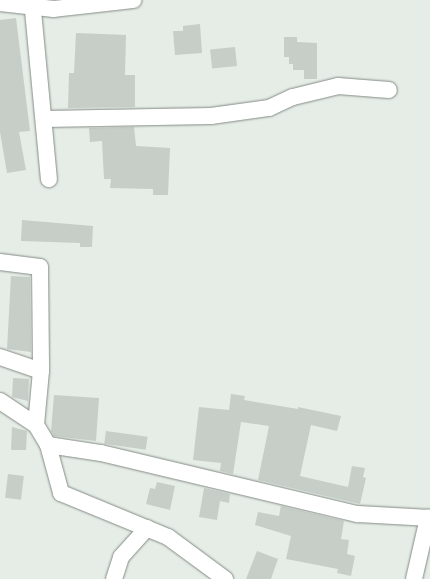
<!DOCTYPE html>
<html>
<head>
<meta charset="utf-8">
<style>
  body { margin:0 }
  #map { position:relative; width:430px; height:579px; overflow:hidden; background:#e5ede6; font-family:"Noto Serif",serif }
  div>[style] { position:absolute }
  .building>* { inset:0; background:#c7cec8; transform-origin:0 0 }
  .roads { filter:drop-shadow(0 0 1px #848b85) drop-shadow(0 0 1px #848b85) }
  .minor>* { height:16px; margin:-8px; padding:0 8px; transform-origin:8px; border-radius:8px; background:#fff }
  span { translate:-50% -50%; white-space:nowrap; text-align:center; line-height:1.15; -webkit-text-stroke:4.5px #e5ede6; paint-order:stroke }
</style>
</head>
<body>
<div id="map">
  <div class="building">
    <div style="clip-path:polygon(16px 18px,30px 131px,19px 132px,26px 170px,7px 173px,0 132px,0 20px)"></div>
    <div style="clip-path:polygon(200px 24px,202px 53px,175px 55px,173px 31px,183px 31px,183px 26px)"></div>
    <div style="clip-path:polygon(76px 33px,126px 35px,125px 75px,135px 75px,135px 107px,68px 108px,69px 73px,74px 73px)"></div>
    <div style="clip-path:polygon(284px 37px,297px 37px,297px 42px,317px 43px,317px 79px,304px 79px,304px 70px,293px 70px,293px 64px,289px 64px,289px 57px,284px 57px)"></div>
    <div style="left:235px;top:47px;width:19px;height:25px;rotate:84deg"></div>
    <div style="clip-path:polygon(134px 127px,136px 146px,170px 148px,168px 195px,153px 195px,153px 189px,110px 188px,111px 179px,104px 179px,102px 141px,90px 142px,89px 128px)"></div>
    <div style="clip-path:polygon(22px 220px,93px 226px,92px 247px,80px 247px,80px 243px,21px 241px)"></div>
    <div style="clip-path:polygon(11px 276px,30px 277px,31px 352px,7px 349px)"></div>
    <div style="clip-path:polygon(13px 378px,29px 379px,28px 401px,12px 397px)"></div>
    <div style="clip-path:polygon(231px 394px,245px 396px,244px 400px,298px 409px,298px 407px,341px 416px,337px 431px,311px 425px,300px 476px,348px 487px,352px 466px,365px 468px,363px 477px,366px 478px,360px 504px,258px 480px,269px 426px,241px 422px,233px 474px,220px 471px,221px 463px,193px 460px,199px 407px,229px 410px)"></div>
    <div style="clip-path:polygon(54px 395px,99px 398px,96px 441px,54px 436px,51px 431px)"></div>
    <div style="clip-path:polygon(12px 427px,27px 431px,26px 450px,11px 450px)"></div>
    <div style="left:106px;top:431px;width:42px;height:13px;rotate:8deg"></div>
    <div style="left:8px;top:474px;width:16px;height:24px;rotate:7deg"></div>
    <div style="clip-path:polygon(157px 482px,175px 486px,170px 510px,146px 504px,150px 488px,155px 489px)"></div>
    <div style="clip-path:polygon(204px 488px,230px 494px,229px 503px,220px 501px,217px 520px,199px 517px)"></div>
    <div style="clip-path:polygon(281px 506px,344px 521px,341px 539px,349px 540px,347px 554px,355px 556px,351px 576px,337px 573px,338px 569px,286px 559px,291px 536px,255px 525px,258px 512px,279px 516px)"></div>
    <div style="clip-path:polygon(257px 551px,278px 559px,271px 579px,246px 579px)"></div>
  </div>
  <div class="roads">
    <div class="minor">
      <div style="left:32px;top:0;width:180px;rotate:84.6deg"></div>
      <div style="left:0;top:3px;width:54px;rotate:6.3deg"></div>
      <div style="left:54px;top:9px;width:80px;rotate:-6.5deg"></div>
      <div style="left:45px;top:119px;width:166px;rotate:-1deg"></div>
      <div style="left:211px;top:116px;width:59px;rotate:-7.9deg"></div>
      <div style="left:269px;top:108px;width:26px;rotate:-25deg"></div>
      <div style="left:293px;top:97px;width:46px;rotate:-13.7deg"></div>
      <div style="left:338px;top:86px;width:51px;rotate:4.5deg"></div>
      <div style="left:0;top:262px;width:40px;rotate:7.1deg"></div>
      <div style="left:40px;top:267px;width:104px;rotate:89.4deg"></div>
      <div style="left:41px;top:371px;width:54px;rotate:95.3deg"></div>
      <div style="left:0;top:357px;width:43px;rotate:18.9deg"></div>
      <div style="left:0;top:401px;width:43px;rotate:33.7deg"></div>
      <div style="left:36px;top:425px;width:23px;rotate:59deg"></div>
      <div style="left:48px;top:445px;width:50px;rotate:74.8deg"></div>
      <div style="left:61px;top:493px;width:116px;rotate:22.4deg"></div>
      <div style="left:168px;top:537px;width:71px;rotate:36.4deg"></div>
      <div style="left:48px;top:445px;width:54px;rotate:8.6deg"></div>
      <div style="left:101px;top:453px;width:264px;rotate:13.4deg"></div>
      <div style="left:358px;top:514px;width:72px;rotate:3.2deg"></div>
      <div style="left:114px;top:579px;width:23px;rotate:-72deg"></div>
      <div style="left:121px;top:557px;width:39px;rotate:-48deg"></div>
      <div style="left:414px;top:579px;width:63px;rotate:-77.1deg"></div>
    </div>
  </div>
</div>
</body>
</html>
